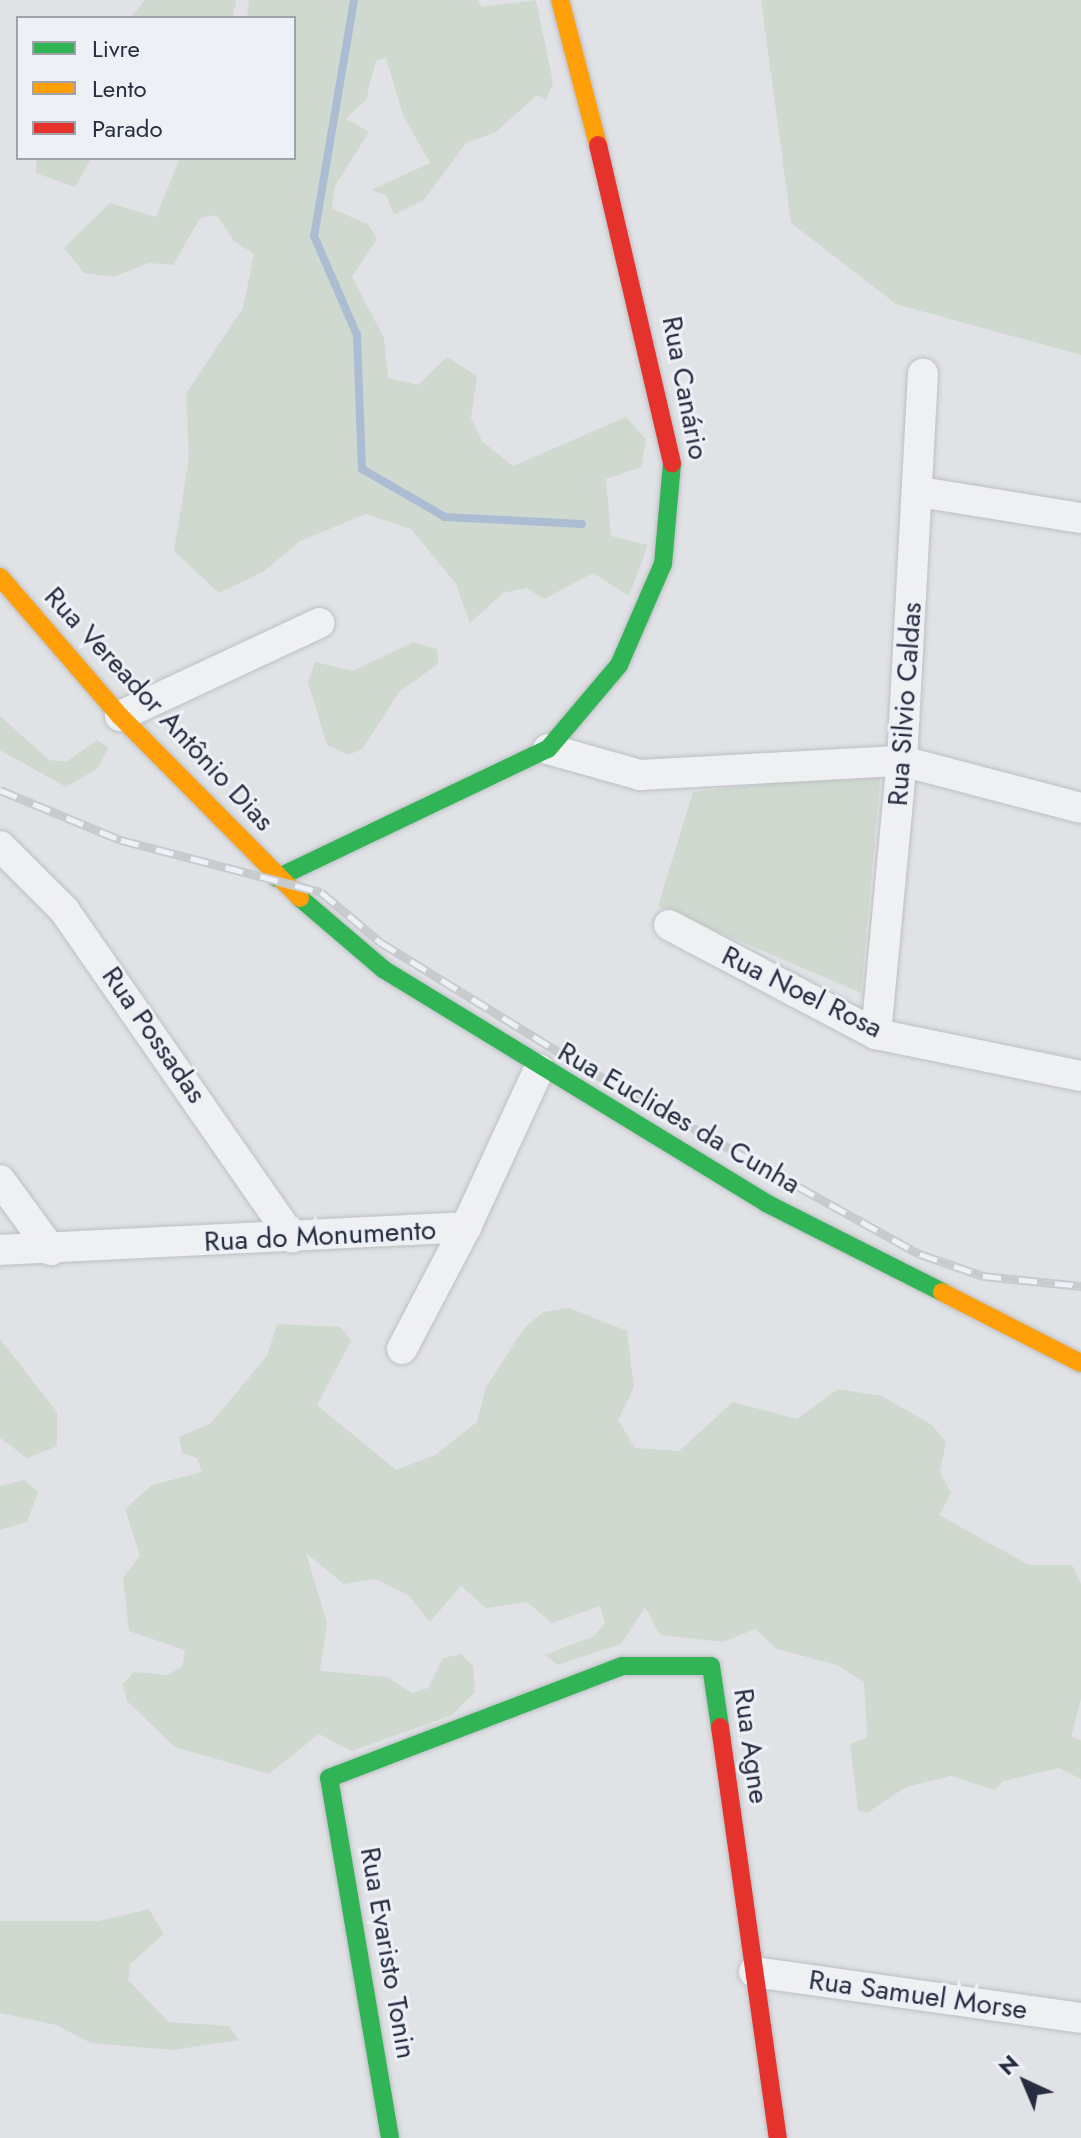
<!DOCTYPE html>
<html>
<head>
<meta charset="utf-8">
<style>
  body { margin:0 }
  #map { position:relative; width:1081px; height:2138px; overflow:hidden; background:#e0e2e5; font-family:Jost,sans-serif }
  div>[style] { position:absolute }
  .green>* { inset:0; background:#cfd9d0 }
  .stream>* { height:8px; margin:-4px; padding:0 4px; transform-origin:4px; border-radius:4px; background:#acbcd3 }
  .roads { filter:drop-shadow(0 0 2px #bdbfc3) drop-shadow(0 0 2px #bdbfc3) }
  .street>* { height:30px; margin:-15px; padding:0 15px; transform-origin:15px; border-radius:15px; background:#eff0f2 }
  .fast>* { height:18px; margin:-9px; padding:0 9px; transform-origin:9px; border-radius:9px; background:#30b455 }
  .slow>* { height:18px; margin:-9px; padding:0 9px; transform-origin:9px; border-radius:9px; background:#ff9f0a }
  .jam>* { height:18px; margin:-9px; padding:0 9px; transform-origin:9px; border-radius:9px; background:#e5322d }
  .rail>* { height:9px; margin-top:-4.5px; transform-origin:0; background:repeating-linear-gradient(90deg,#edf0f6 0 18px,#c8cacd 0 36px); box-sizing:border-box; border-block:2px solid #c8cacd }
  span { translate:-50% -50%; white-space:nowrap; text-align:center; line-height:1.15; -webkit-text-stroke:6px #edf0f6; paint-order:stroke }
  .street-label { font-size:28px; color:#262d40 }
  .legend { position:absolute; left:16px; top:16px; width:280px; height:144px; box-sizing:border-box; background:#edf0f6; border:2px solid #9da2ad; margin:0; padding:10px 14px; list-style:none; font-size:24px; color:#262d40 }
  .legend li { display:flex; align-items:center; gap:16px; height:40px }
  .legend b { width:40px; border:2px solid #9da2ad }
  .north { position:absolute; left:985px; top:2042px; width:80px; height:80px; -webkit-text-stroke:6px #edf0f6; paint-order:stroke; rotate:316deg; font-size:22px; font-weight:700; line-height:32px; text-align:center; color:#262d40 }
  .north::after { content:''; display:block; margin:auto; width:28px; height:36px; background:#262d40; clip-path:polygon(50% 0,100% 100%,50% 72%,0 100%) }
</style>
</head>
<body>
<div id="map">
  <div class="green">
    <div style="clip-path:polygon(145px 0,236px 0,233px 18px,130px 18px)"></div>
    <div style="clip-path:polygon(249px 0,478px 0,482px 7px,536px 0,553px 83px,546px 100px,537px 95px,496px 132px,466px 143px,424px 200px,394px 215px,386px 195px,371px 190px,430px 163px,403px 115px,386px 58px,376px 60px,366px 100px,346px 119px,369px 132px,335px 186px,332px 209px,368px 224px,377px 239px,352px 277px,384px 338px,388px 378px,418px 385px,447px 357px,477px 376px,471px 418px,482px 441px,513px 466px,626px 417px,646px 439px,641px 467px,606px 479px,611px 536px,648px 545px,629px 596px,593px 573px,544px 599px,527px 588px,503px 593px,470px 623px,456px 584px,411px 529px,366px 514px,300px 541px,264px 571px,219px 593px,174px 551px,189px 457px,186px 394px,243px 308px,254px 254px,234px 241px,217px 215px,200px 218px,173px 265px,149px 263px,113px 277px,84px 273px,64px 248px,110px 203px,156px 217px,180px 158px,294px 158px,294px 18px,247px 18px)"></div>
    <div style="clip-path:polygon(761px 0,1081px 0,1081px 355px,896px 304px,791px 223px)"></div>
    <div style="clip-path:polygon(37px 158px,89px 158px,90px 160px,75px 187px,36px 173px)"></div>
    <div style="clip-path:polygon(413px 642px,437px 649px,438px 664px,399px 692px,363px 748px,349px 755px,327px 745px,308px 682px,315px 662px,353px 671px)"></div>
    <div style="clip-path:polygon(0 716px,49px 760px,66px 762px,97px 740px,109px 748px,97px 769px,66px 787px,0 750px)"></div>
    <div style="clip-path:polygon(881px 770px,861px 993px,658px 906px,693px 792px)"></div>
    <div style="clip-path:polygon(569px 1308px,627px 1331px,634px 1387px,618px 1420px,635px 1448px,679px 1451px,733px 1402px,797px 1419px,838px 1389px,882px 1396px,932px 1425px,946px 1442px,940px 1472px,951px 1493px,939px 1515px,1029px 1565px,1072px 1565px,1081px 1584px,1081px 1699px,1071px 1737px,1081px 1740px,1081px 1779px,1059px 1768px,1003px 1781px,995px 1790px,951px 1776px,906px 1787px,867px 1813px,858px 1810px,850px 1744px,867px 1738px,864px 1682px,837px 1665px,777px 1649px,755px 1629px,723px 1642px,660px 1635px,645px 1607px,621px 1644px,558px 1665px,545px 1655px,594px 1636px,605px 1623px,600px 1606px,552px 1623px,527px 1602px,486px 1608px,461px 1586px,430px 1622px,408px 1595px,375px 1579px,344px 1584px,306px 1553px,327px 1623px,320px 1671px,387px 1677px,412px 1693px,428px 1688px,443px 1658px,461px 1654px,473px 1666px,475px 1692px,452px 1715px,352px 1751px,319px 1734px,269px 1774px,175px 1747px,127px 1701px,123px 1684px,134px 1672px,167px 1675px,182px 1667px,185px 1650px,129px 1631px,123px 1578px,140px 1556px,125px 1509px,152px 1485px,202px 1472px,197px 1458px,182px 1453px,179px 1437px,210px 1424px,267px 1356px,277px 1324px,341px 1327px,351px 1341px,317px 1405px,396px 1470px,435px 1455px,477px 1422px,486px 1387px,525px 1327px,543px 1312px)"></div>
    <div style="clip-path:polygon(0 1339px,57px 1412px,57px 1446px,27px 1458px,0 1438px)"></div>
    <div style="clip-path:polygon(24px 1480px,38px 1492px,27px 1522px,0 1530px,0 1486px)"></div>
    <div style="clip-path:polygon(149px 1909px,164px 1934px,130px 1964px,128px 1980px,169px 2022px,229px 2026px,239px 2040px,173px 2050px,91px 2043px,56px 2025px,0 2013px,0 1921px,99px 1921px)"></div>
  </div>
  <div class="stream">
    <div style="left:354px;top:0;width:239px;rotate:99.6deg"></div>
    <div style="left:314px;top:236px;width:108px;rotate:66.5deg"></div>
    <div style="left:357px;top:335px;width:134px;rotate:87.9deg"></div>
    <div style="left:362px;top:469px;width:96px;rotate:30deg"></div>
    <div style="left:445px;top:517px;width:137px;rotate:2.9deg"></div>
  </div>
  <div class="roads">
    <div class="street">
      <div style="left:920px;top:492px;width:163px;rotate:9.2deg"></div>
      <div style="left:120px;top:716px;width:220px;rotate:-25deg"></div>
      <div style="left:548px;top:749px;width:96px;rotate:15.8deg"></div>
      <div style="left:640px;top:775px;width:262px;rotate:-3.1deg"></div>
      <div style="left:902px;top:761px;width:185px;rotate:14.7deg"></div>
      <div style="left:0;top:846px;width:91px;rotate:45deg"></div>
      <div style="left:64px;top:910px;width:399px;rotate:55.2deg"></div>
      <div style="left:669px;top:925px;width:234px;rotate:27.8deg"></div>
      <div style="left:876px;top:1034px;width:209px;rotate:11.6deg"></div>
      <div style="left:876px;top:1034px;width:274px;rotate:-84.6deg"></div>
      <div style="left:902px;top:761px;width:388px;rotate:-86.9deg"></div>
      <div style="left:0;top:1180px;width:87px;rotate:53.9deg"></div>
      <div style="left:0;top:1250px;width:467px;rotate:-2.8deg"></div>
      <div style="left:466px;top:1227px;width:174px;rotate:-65.2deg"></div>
      <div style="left:402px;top:1349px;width:138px;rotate:-62.3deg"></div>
      <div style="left:754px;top:1972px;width:330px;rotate:8deg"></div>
    </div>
    <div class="fast">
      <div style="left:277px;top:878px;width:300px;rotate:-25.5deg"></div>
      <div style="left:548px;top:749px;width:110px;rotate:-49.8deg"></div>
      <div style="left:619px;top:665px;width:110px;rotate:-66.5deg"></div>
      <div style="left:663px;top:564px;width:100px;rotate:-84.9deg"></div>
      <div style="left:300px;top:898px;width:109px;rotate:40.5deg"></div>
      <div style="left:383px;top:969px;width:449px;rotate:31.4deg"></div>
      <div style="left:766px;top:1203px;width:197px;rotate:26.8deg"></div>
      <div style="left:390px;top:2138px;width:365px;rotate:-99.6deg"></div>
      <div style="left:329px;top:1778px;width:314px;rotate:-20.9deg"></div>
      <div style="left:622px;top:1666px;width:89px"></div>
      <div style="left:711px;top:1666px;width:62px;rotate:81.6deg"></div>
    </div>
    <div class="slow">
      <div style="left:560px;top:0;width:150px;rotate:75.3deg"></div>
      <div style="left:0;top:577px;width:184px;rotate:49.2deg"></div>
      <div style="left:120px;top:716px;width:256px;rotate:45.3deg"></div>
      <div style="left:942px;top:1292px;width:156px;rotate:27.1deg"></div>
    </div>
    <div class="jam">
      <div style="left:598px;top:145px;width:327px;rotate:76.9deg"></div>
      <div style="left:720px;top:1727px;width:415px;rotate:82deg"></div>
    </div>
  </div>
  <div class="rail">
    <div style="left:0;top:790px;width:131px;rotate:22.5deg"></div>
    <div style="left:121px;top:840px;width:207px;rotate:14.6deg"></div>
    <div style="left:321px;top:892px;width:77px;rotate:40.3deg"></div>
    <div style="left:380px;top:942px;width:233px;rotate:31.6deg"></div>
    <div style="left:578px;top:1064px;width:391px;rotate:29.1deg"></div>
    <div style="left:920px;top:1254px;width:67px;rotate:19.2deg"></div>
    <div style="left:983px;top:1276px;width:99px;rotate:5.8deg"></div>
  </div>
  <div class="street-label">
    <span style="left:685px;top:388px;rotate:79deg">Rua Canário</span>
    <span style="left:905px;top:704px;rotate:-86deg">Rua Silvio Caldas</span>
    <span style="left:159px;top:709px;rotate:47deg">Rua Vereador Antônio Dias</span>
    <span style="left:802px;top:992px;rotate:26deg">Rua Noel Rosa</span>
    <span style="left:154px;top:1035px;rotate:55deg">Rua Possadas</span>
    <span style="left:679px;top:1118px;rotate:30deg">Rua Euclides da Cunha</span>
    <span style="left:320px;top:1236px;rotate:-3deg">Rua do Monumento</span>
    <span style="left:751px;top:1746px;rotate:82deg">Rua Agne</span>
    <span style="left:388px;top:1953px;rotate:80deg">Rua Evaristo Tonin</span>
    <span style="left:918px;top:1995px;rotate:8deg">Rua Samuel Morse</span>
  </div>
  <ul class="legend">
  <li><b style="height:10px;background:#30b455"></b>Livre</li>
  <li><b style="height:10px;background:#ff9f0a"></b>Lento</li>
  <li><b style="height:10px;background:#e5322d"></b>Parado</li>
  </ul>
  <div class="north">N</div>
</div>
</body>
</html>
